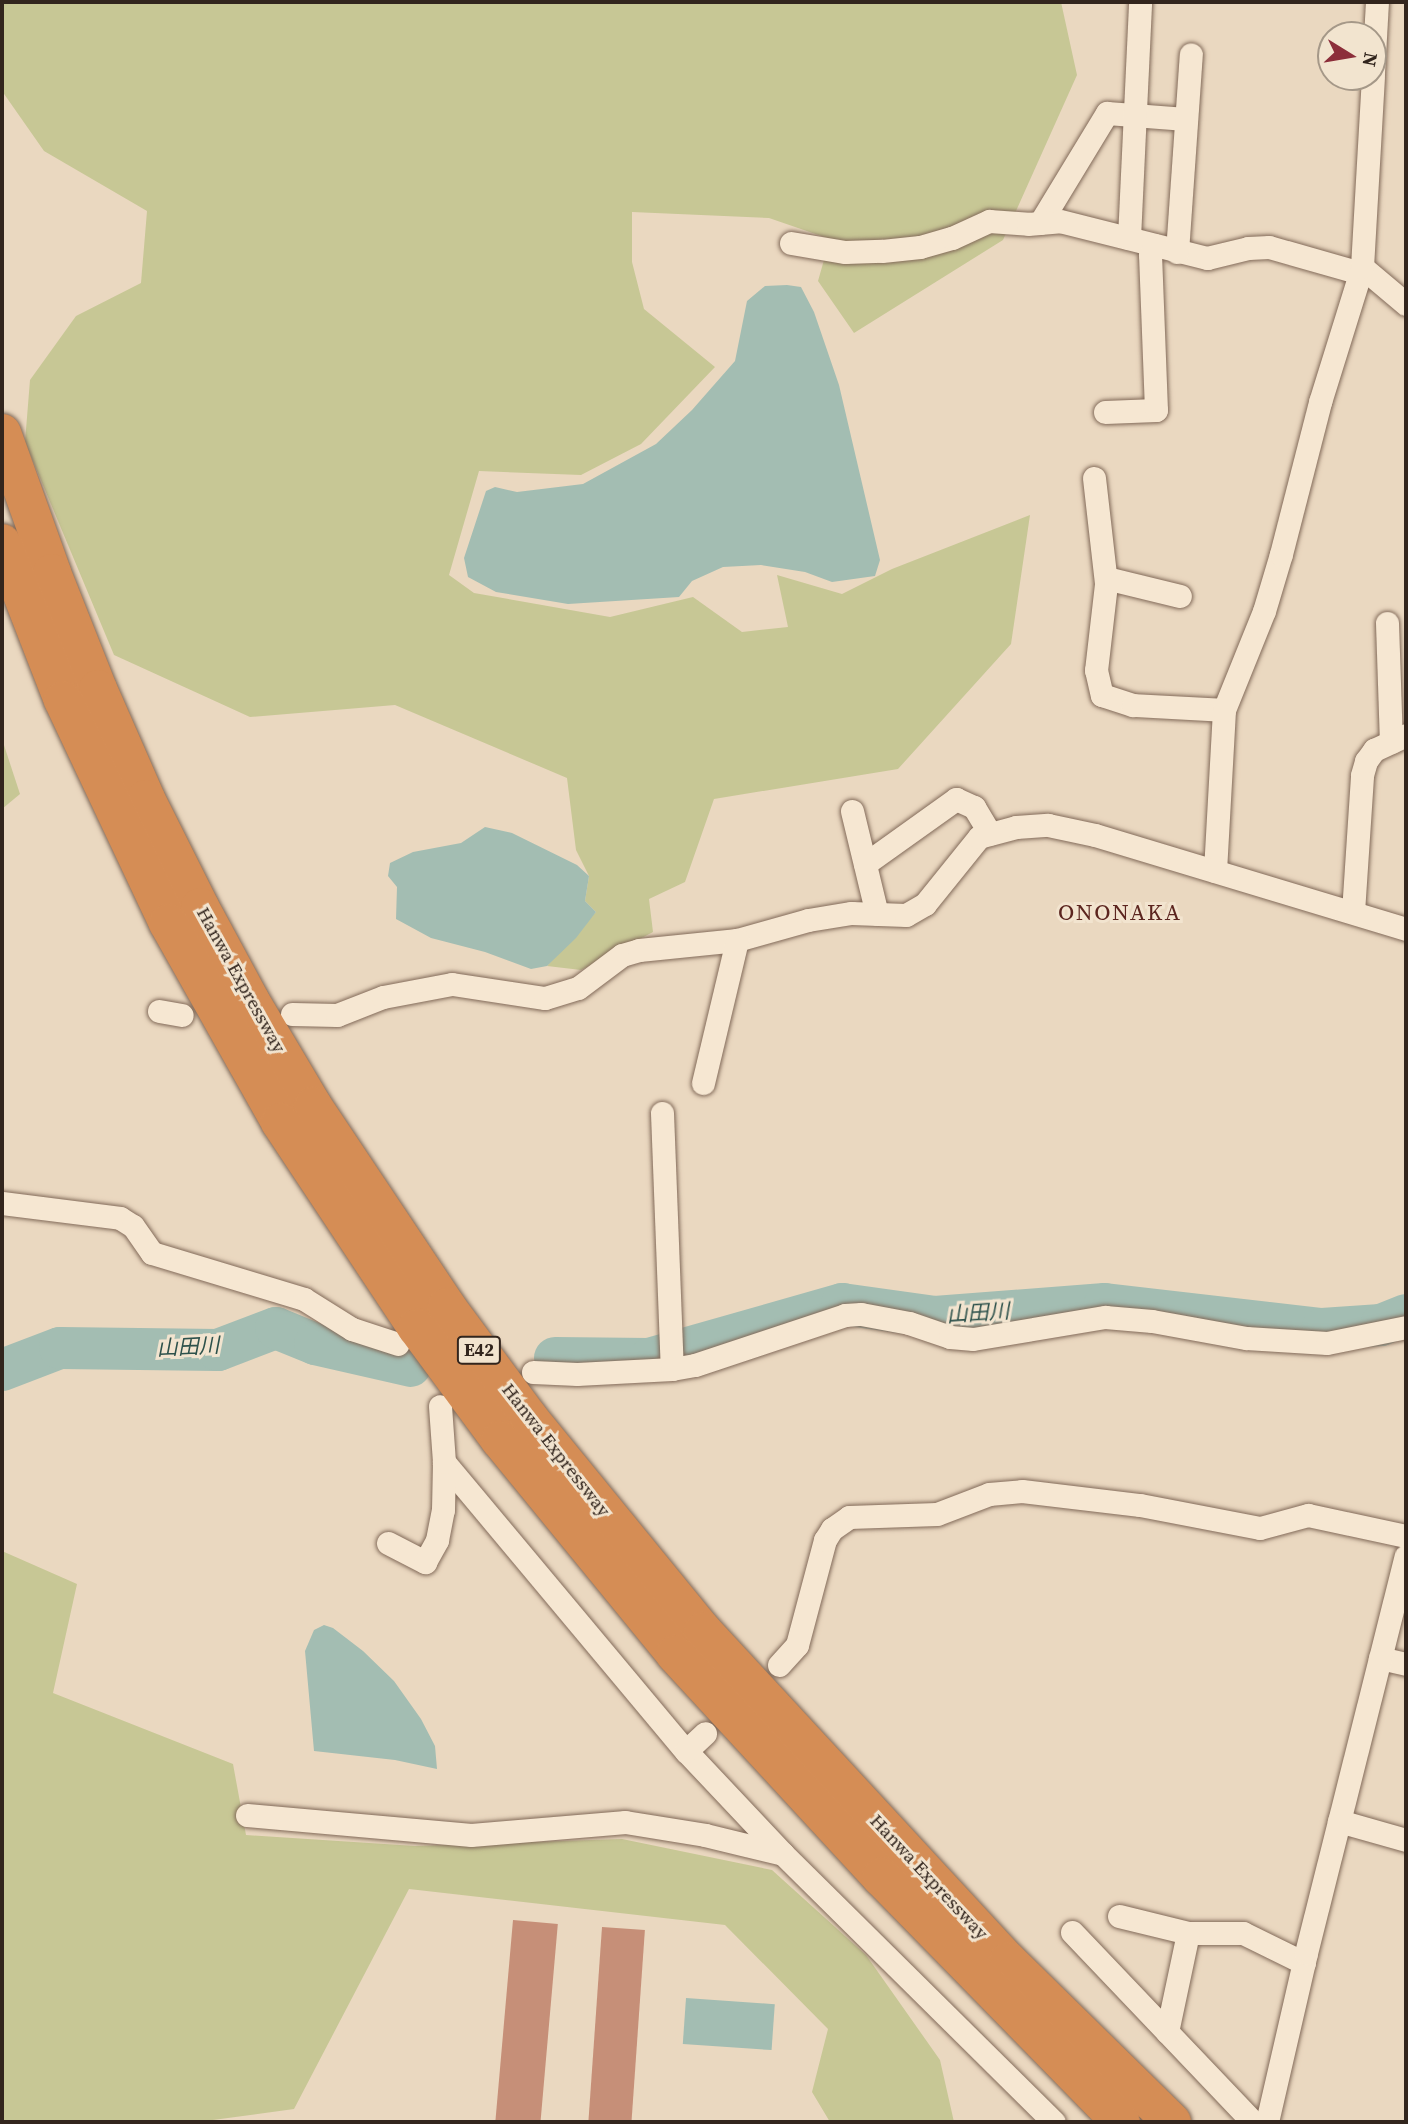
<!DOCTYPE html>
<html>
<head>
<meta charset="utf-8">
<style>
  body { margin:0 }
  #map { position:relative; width:1408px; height:2124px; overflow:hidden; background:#ead8c0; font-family:"Source Serif 4","Noto Sans JP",serif }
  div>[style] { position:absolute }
  .green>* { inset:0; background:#c7c795 }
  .water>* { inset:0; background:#a3bdb2; transform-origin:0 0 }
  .river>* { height:42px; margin:-21px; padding:0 21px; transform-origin:21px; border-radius:21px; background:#a3bdb2 }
  .building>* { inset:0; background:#c68f78; transform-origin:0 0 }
  .roads { filter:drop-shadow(0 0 2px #826a59) drop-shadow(0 0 2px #826a59) }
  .street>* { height:23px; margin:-11.5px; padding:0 11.5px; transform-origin:11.5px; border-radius:11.5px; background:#f6e7d2 }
  .highway>* { height:38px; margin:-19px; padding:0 19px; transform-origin:19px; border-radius:19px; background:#d58d55 }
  span { translate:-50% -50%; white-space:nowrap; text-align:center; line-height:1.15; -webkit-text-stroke:6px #f2e4cf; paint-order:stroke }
  .shield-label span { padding:2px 5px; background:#f2e4cf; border:2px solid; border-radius:5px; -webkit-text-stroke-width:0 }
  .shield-label { font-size:18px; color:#32251d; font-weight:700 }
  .street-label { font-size:19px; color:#32251d }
  .water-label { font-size:21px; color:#2d514b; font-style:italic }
  .quarter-label { font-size:23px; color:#5c251f; letter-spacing:2px }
  .frame { position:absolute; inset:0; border:4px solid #32251d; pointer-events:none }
  .north { position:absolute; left:1317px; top:21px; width:70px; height:70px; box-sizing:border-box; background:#f2e4cf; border:2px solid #a59888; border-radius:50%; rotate:101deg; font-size:19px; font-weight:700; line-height:28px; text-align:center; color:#32251d }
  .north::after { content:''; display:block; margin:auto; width:24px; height:32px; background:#8c2e3a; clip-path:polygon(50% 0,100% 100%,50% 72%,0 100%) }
</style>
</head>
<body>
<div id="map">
  <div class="green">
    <div style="clip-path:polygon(2px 2px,1061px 2px,1077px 75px,1003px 240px,854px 333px,818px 281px,830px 239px,769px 218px,632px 212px,632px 262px,644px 309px,715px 367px,641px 444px,581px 475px,479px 471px,449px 575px,474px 593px,610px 617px,693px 597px,742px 632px,788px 627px,777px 575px,842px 594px,892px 569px,1030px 515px,1011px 644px,898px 769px,714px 799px,685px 882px,649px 899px,653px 932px,581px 970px,547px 966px,596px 912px,585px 901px,589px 876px,576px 850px,567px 778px,395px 705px,250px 717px,114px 655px,25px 442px,30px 380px,76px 316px,141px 283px,147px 211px,44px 151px,2px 91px)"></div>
    <div style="clip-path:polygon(2px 739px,20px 794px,2px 809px)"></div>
    <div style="clip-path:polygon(2px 1551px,77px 1584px,53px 1693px,233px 1764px,246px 1835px,415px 1846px,622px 1839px,772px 1870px,866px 1955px,940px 2060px,954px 2122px,830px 2122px,812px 2092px,828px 2029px,725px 1925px,409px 1889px,294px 2109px,198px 2122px,2px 2122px)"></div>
  </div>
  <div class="water">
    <div style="clip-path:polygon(787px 285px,801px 287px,814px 312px,839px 385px,880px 560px,875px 576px,832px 582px,805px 572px,761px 565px,723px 567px,692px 581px,679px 597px,568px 604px,496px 592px,468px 577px,464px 558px,486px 491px,495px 487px,517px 492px,583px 484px,656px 444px,692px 410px,735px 361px,747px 301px,765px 286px)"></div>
    <div style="clip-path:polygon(485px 827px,512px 833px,577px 865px,589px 876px,585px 901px,596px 912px,576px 938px,547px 966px,531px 969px,485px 952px,431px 938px,396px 919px,397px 887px,388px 876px,390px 863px,413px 852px,461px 843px)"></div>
    <div style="clip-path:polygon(324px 1625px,333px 1628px,363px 1651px,394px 1681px,421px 1719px,435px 1746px,437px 1769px,395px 1760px,314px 1751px,305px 1651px,314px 1630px)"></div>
    <div style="left:686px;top:1998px;width:89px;height:46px;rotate:4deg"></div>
  </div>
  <div class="river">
    <div style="left:555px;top:1358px;width:94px;rotate:0.6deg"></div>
    <div style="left:649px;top:1359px;width:201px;rotate:-15.9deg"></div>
    <div style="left:842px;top:1304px;width:94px;rotate:8deg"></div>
    <div style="left:935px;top:1317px;width:170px;rotate:-4.4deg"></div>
    <div style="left:1105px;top:1304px;width:218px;rotate:6.6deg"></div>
    <div style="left:1322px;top:1329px;width:59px;rotate:-3.9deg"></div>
    <div style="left:1381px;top:1325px;width:27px;rotate:-22deg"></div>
    <div style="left:2px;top:1370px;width:62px;rotate:-20.8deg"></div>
    <div style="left:60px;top:1348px;width:158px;rotate:0.7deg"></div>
    <div style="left:218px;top:1350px;width:62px;rotate:-20.8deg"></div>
    <div style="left:276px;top:1328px;width:42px;rotate:22.3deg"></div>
    <div style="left:315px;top:1344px;width:98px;rotate:12.9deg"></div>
  </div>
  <div class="building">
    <div style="left:513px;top:1920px;width:45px;height:203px;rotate:5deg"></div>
    <div style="left:602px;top:1927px;width:43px;height:195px;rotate:4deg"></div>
  </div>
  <div class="roads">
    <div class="street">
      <div style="left:1373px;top:73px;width:71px;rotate:-86.8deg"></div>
      <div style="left:1040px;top:223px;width:129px;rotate:-58.7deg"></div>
      <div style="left:1107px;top:113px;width:79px;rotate:4.3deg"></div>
      <div style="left:1129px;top:238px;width:236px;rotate:-87.3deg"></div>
      <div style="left:791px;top:243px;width:55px;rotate:9.5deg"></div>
      <div style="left:845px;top:252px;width:37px;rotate:-2deg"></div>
      <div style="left:882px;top:251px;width:38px;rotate:-6deg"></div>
      <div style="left:920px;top:247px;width:33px;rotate:-16deg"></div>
      <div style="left:952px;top:238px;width:41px;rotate:-24.7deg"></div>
      <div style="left:989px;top:221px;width:39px;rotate:4deg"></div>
      <div style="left:1028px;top:224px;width:32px;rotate:-5deg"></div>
      <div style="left:1060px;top:221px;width:152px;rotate:14.1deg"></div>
      <div style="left:1207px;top:258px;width:42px;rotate:-13.7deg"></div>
      <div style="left:1248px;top:248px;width:21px;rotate:-3deg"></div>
      <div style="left:1269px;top:247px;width:95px;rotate:15.9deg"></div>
      <div style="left:1177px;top:252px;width:198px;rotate:-86deg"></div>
      <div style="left:1362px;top:267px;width:57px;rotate:40.1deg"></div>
      <div style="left:1105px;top:412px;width:51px;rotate:-2.2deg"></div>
      <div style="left:1156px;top:410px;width:155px;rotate:-92.2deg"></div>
      <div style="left:1150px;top:255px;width:11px;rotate:-63deg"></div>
      <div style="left:1094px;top:478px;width:107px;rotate:83.5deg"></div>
      <div style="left:1106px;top:584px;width:87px;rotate:96.6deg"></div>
      <div style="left:1096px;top:670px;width:26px;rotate:77deg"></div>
      <div style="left:1102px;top:695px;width:33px;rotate:18deg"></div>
      <div style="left:1133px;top:705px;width:91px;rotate:3.1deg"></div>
      <div style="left:1106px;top:578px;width:76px;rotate:13.7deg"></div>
      <div style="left:1387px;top:623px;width:119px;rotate:88.1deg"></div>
      <div style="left:852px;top:811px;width:106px;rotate:76.4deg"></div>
      <div style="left:865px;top:864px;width:112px;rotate:-35.5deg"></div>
      <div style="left:956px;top:799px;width:20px;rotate:24deg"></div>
      <div style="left:974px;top:807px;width:31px;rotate:59deg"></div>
      <div style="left:1215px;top:871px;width:161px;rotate:-86.8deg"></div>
      <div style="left:1224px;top:710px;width:107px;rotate:-68deg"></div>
      <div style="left:1264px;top:611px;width:59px;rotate:-73.4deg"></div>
      <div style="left:1281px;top:554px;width:157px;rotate:-75.6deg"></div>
      <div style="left:1320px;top:402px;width:141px;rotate:-72.7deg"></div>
      <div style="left:1362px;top:267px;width:190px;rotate:-86.7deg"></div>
      <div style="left:1353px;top:912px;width:137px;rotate:-86.2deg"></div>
      <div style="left:1362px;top:775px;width:15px;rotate:-74deg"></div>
      <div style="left:1366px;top:761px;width:14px;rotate:-54deg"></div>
      <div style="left:1374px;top:750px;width:35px;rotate:-25deg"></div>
      <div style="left:159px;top:1011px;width:23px;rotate:10deg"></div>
      <div style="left:292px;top:1014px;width:45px;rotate:1.3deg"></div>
      <div style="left:337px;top:1015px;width:49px;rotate:-21.4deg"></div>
      <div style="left:383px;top:997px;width:70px;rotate:-10.7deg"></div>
      <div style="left:452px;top:984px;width:94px;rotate:8.6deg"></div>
      <div style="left:545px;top:998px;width:34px;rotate:-17deg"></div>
      <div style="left:578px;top:988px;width:55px;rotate:-36.9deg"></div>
      <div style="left:622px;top:955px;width:18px;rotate:-16deg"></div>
      <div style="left:639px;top:950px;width:99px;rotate:-5.8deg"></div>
      <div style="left:737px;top:940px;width:74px;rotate:-15.7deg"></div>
      <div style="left:808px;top:920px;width:44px;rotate:-9.2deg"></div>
      <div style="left:851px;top:913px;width:55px;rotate:2.1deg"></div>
      <div style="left:906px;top:915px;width:22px;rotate:-30deg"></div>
      <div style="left:925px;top:904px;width:86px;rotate:-51.1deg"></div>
      <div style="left:979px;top:837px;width:38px;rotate:-15deg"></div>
      <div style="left:1016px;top:827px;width:32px;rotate:-4deg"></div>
      <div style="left:1048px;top:825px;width:48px;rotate:12deg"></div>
      <div style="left:1095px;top:835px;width:325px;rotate:16.8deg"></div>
      <div style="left:703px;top:1083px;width:147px;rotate:-76.6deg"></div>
      <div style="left:662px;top:1113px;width:256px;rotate:87.8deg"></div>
      <div style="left:2px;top:1203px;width:119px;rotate:7.2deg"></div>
      <div style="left:120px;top:1218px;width:15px;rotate:32deg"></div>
      <div style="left:133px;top:1226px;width:33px;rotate:55deg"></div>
      <div style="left:152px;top:1253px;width:159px;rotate:16.8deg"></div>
      <div style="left:304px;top:1299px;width:57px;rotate:32deg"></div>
      <div style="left:352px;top:1329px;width:48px;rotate:18.1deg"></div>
      <div style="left:533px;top:1372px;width:44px;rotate:2.6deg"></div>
      <div style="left:577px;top:1374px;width:95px;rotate:-3deg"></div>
      <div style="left:672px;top:1369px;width:23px;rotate:-10deg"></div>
      <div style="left:695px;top:1365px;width:158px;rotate:-18.4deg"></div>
      <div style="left:845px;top:1315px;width:16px;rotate:-4deg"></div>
      <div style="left:861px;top:1314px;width:49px;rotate:10.6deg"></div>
      <div style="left:909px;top:1323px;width:43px;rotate:18.9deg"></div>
      <div style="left:950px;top:1337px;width:23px;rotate:5deg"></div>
      <div style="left:973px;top:1339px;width:134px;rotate:-9.5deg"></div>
      <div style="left:1105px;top:1317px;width:47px;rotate:4.9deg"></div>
      <div style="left:1152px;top:1321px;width:96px;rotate:10.3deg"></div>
      <div style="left:1246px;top:1338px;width:81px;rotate:3.5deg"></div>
      <div style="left:1327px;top:1343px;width:81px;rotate:-11.4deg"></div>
      <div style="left:444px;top:1462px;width:377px;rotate:50.1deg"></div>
      <div style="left:686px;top:1751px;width:141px;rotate:46.7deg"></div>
      <div style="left:783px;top:1854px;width:381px;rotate:44.7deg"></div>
      <div style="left:388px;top:1543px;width:42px;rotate:27.2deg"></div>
      <div style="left:425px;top:1562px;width:25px;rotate:-61deg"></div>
      <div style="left:437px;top:1540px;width:31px;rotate:-79deg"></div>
      <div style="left:443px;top:1510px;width:48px;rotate:-88.8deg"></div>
      <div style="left:444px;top:1462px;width:56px;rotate:-94.1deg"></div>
      <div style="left:1380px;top:1658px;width:27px;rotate:13deg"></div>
      <div style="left:779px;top:1665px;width:27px;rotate:-48deg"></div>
      <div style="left:797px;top:1645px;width:109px;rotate:-75.1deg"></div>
      <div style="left:825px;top:1540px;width:13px;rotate:-58deg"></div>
      <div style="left:832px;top:1529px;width:21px;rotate:-35deg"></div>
      <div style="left:849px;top:1517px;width:88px;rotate:-2deg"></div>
      <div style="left:937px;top:1514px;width:56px;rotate:-21deg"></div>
      <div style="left:989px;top:1494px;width:33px;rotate:-5deg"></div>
      <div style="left:1022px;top:1491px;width:119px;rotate:6.8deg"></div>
      <div style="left:1140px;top:1505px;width:122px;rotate:10.9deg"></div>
      <div style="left:1260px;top:1528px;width:50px;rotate:-15.2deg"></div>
      <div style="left:1308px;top:1515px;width:100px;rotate:12.1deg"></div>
      <div style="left:686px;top:1751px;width:26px;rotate:-43deg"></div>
      <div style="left:247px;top:1815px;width:225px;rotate:5.1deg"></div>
      <div style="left:471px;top:1835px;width:155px;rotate:-4.8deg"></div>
      <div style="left:625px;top:1822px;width:81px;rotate:9.2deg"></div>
      <div style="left:705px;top:1835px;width:80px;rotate:13.7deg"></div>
      <div style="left:1339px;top:1821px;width:70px;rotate:15.8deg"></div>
      <div style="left:1119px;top:1916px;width:71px;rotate:13.8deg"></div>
      <div style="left:1188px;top:1933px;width:55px"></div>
      <div style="left:1243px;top:1933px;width:68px;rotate:26.2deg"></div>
      <div style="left:1072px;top:1932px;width:262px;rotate:46.4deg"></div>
      <div style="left:1167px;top:2032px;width:101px;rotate:-78deg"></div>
      <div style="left:1267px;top:2122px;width:173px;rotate:-77deg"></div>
      <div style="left:1306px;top:1953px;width:409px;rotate:-75.9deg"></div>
    </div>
    <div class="highway">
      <div style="left:2px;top:433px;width:149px;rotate:70.3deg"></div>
      <div style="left:52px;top:573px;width:125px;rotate:68.4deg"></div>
      <div style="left:98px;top:689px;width:120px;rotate:66.4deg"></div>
      <div style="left:146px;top:799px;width:121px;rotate:63.4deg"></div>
      <div style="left:200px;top:907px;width:106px;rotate:61.7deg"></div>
      <div style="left:250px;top:1000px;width:123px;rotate:59.3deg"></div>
      <div style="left:313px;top:1106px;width:242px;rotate:56.3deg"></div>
      <div style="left:447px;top:1307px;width:138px;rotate:53.5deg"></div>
      <div style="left:529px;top:1418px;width:275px;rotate:50.8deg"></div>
      <div style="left:703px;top:1631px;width:449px;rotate:47.3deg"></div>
      <div style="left:1008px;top:1961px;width:230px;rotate:44.5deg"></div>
      <div style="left:2px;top:543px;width:168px;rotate:68.8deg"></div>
      <div style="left:63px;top:700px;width:246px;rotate:64.8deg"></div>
      <div style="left:168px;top:923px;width:228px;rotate:60.6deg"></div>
      <div style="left:280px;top:1122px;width:247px;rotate:56.4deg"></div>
      <div style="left:417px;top:1328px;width:139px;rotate:53.5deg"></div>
      <div style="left:500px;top:1440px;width:276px;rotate:50.7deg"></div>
      <div style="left:675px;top:1654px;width:304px;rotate:47.3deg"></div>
      <div style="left:881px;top:1877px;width:343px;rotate:45.6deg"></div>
    </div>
  </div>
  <div class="shield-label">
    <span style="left:479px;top:1350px">E42</span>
  </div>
  <div class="street-label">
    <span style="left:241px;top:980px;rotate:61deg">Hanwa Expressway</span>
    <span style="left:556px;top:1450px;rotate:52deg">Hanwa Expressway</span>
    <span style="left:929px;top:1877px;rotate:47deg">Hanwa Expressway</span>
  </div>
  <div class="water-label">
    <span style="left:978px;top:1313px;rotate:-4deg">山田川</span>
    <span style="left:188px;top:1347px;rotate:-3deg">山田川</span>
  </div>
  <div class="quarter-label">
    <span style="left:1120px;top:912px">ONONAKA</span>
  </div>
  <div class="frame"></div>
  <div class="north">N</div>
</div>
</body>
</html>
